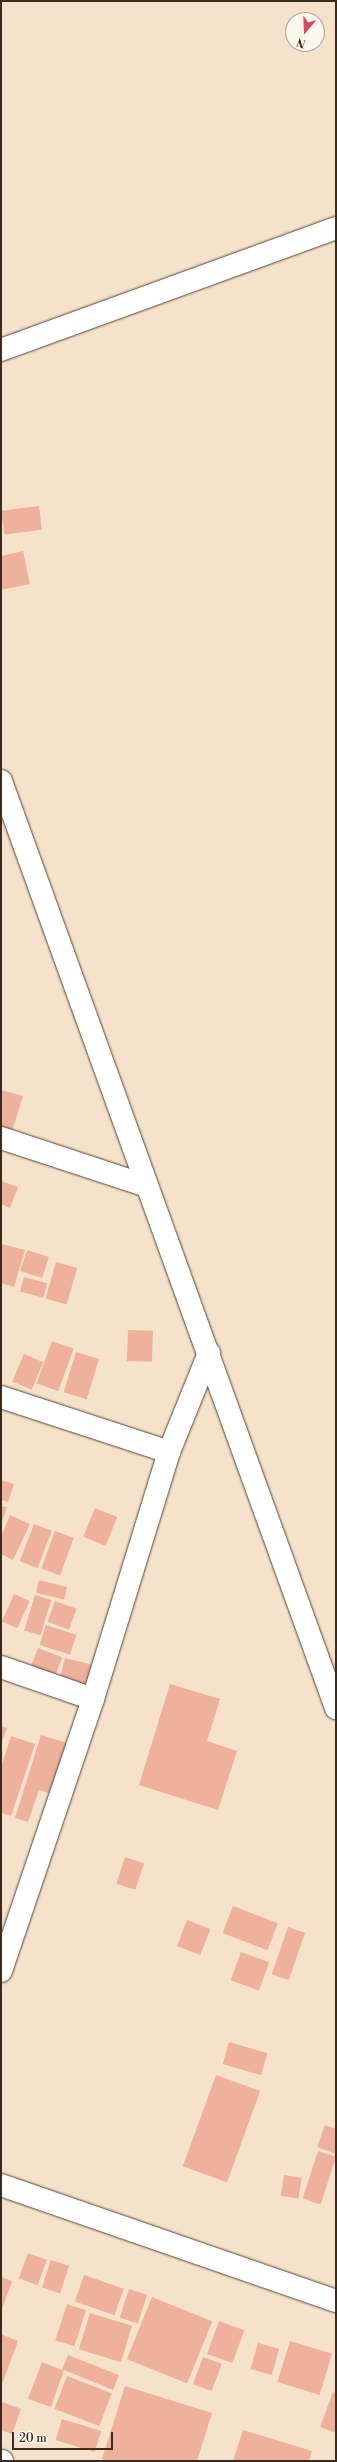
<!DOCTYPE html>
<html>
<head>
<meta charset="utf-8">
<style>
  body { margin:0 }
  #map { position:relative; width:337px; height:2462px; overflow:hidden; background:#f6e2ca; font-family:"Libre Bodoni",serif }
  div>[style] { position:absolute }
  .building>* { inset:0; background:#edb19c; transform-origin:0 0 }
  .roads { filter:drop-shadow(0 0 1px #574638) drop-shadow(0 0 1px #574638) }
  .minor>* { height:22px; margin:-11px; padding:0 11px; transform-origin:11px; border-radius:11px; background:#fff }
  span { translate:-50% -50%; white-space:nowrap; text-align:center; line-height:1.15; -webkit-text-stroke:4px #fbf7ec; paint-order:stroke }
  .frame { position:absolute; inset:0; border:2px solid #3b2a1e; pointer-events:none }
  .north { position:absolute; left:285px; top:12px; width:40px; height:40px; box-sizing:border-box; background:#fbf7ec; border:1px solid #aea59a; border-radius:50%; rotate:199deg; font-size:11px; font-weight:700; line-height:16px; text-align:center; color:#3b2a1e }
  .north::after { content:''; display:block; margin:auto; width:14px; height:18px; background:#d1495b; clip-path:polygon(50% 0,100% 100%,50% 72%,0 100%) }
  .scale { position:absolute; left:12px; top:2432px; width:101px; height:18px; box-sizing:border-box; border:2px solid #3b2a1e; border-top:0; padding-left:5px; font-size:12px; line-height:14px; white-space:nowrap; color:#3b2a1e; -webkit-text-stroke:3px #fbf7ec; paint-order:stroke }
</style>
</head>
<body>
<div id="map">
  <div class="building">
    <div style="left:39px;top:506px;width:24px;height:38px;rotate:83deg"></div>
    <div style="clip-path:polygon(23px 551px,30px 584px,1px 590px,1px 556px)"></div>
    <div style="clip-path:polygon(1px 1090px,23px 1096px,9px 1141px,1px 1138px)"></div>
    <div style="clip-path:polygon(1px 1181px,18px 1187px,10px 1208px,1px 1204px)"></div>
    <div style="clip-path:polygon(2px 1244px,25px 1250px,14px 1287px,1px 1283px)"></div>
    <div style="left:27px;top:1250px;width:23px;height:22px;rotate:18deg"></div>
    <div style="left:56px;top:1262px;width:22px;height:38px;rotate:16deg"></div>
    <div style="left:24px;top:1277px;width:24px;height:15px;rotate:15deg"></div>
    <div style="left:128px;top:1330px;width:25px;height:31px;rotate:2deg"></div>
    <div style="left:52px;top:1341px;width:23px;height:45px;rotate:20deg"></div>
    <div style="left:76px;top:1352px;width:24px;height:42px;rotate:17deg"></div>
    <div style="left:24px;top:1354px;width:21px;height:30px;rotate:23deg"></div>
    <div style="clip-path:polygon(1px 1480px,14px 1484px,8px 1502px,1px 1500px)"></div>
    <div style="clip-path:polygon(1px 1506px,7px 1507px,1px 1525px)"></div>
    <div style="left:95px;top:1508px;width:24px;height:31px;rotate:22deg"></div>
    <div style="clip-path:polygon(10px 1515px,30px 1524px,13px 1560px,1px 1554px,1px 1537px)"></div>
    <div style="left:34px;top:1524px;width:19px;height:40px;rotate:21deg"></div>
    <div style="left:55px;top:1531px;width:20px;height:40px;rotate:20deg"></div>
    <div style="left:39px;top:1580px;width:29px;height:13px;rotate:14deg"></div>
    <div style="left:14px;top:1594px;width:17px;height:30px;rotate:24deg"></div>
    <div style="left:35px;top:1595px;width:17px;height:37px;rotate:17deg"></div>
    <div style="left:55px;top:1601px;width:23px;height:22px;rotate:20deg"></div>
    <div style="left:46px;top:1625px;width:32px;height:21px;rotate:18deg"></div>
    <div style="left:38px;top:1648px;width:26px;height:21px;rotate:21deg"></div>
    <div style="left:65px;top:1658px;width:29px;height:23px;rotate:14deg"></div>
    <div style="clip-path:polygon(170px 1684px,220px 1699px,207px 1741px,237px 1751px,218px 1810px,139px 1785px)"></div>
    <div style="clip-path:polygon(1px 1726px,7px 1728px,1px 1744px)"></div>
    <div style="clip-path:polygon(41px 1735px,74px 1745px,58px 1796px,39px 1790px,28px 1822px,15px 1818px)"></div>
    <div style="clip-path:polygon(11px 1736px,35px 1744px,11px 1816px,1px 1813px,1px 1767px)"></div>
    <div style="left:125px;top:1857px;width:20px;height:28px;rotate:18deg"></div>
    <div style="left:233px;top:1906px;width:48px;height:29px;rotate:21deg"></div>
    <div style="left:187px;top:1920px;width:25px;height:28px;rotate:21deg"></div>
    <div style="left:288px;top:1927px;width:18px;height:50px;rotate:19deg"></div>
    <div style="left:241px;top:1952px;width:30px;height:30px;rotate:20deg"></div>
    <div style="left:229px;top:2042px;width:40px;height:23px;rotate:16deg"></div>
    <div style="left:216px;top:2075px;width:47px;height:97px;rotate:20deg"></div>
    <div style="clip-path:polygon(325px 2125px,336px 2129px,336px 2154px,317px 2147px)"></div>
    <div style="left:318px;top:2151px;width:19px;height:50px;rotate:18deg"></div>
    <div style="left:284px;top:2175px;width:18px;height:21px;rotate:9deg"></div>
    <div style="left:28px;top:2253px;width:20px;height:27px;rotate:20deg"></div>
    <div style="left:51px;top:2260px;width:19px;height:29px;rotate:18deg"></div>
    <div style="left:84px;top:2275px;width:42px;height:28px;rotate:19deg"></div>
    <div style="clip-path:polygon(1px 2277px,12px 2281px,1px 2312px)"></div>
    <div style="left:129px;top:2289px;width:19px;height:30px;rotate:18deg"></div>
    <div style="left:152px;top:2297px;width:65px;height:67px;rotate:22deg"></div>
    <div style="left:67px;top:2304px;width:20px;height:38px;rotate:18deg"></div>
    <div style="left:90px;top:2313px;width:44px;height:38px;rotate:17deg"></div>
    <div style="left:219px;top:2321px;width:27px;height:35px;rotate:20deg"></div>
    <div style="clip-path:polygon(1px 2334px,18px 2341px,1px 2387px)"></div>
    <div style="left:290px;top:2341px;width:44px;height:43px;rotate:17deg"></div>
    <div style="left:258px;top:2343px;width:22px;height:27px;rotate:16deg"></div>
    <div style="clip-path:polygon(68px 2355px,119px 2375px,113px 2390px,64px 2370px,51px 2407px,28px 2399px,42px 2362px,62px 2370px)"></div>
    <div style="left:203px;top:2357px;width:20px;height:29px;rotate:20deg"></div>
    <div style="left:67px;top:2376px;width:48px;height:35px;rotate:21deg"></div>
    <div style="clip-path:polygon(125px 2386px,212px 2413px,197px 2461px,109px 2461px,102px 2459px)"></div>
    <div style="clip-path:polygon(333px 2392px,336px 2394px,336px 2433px,320px 2427px)"></div>
    <div style="clip-path:polygon(2px 2402px,21px 2409px,12px 2434px,1px 2430px)"></div>
    <div style="left:62px;top:2419px;width:41px;height:22px;rotate:17deg"></div>
    <div style="clip-path:polygon(243px 2430px,312px 2451px,309px 2461px,233px 2461px)"></div>
  </div>
  <div class="roads">
    <div class="minor">
      <div style="left:1px;top:350px;width:357px;rotate:-20deg"></div>
      <div style="left:1px;top:781px;width:986px;rotate:70.13deg"></div>
      <div style="left:1px;top:1138px;width:154px;rotate:18.2deg"></div>
      <div style="left:1px;top:1397px;width:177px;rotate:18.1deg"></div>
      <div style="left:1px;top:1667px;width:97px;rotate:19.2deg"></div>
      <div style="left:1px;top:1971px;width:287px;rotate:-71.3deg"></div>
      <div style="left:93px;top:1699px;width:258px;rotate:-72.9deg"></div>
      <div style="left:169px;top:1452px;width:107px;rotate:-68deg"></div>
      <div style="left:1px;top:2185px;width:355px;rotate:19.1deg"></div>
      <div style="left:1px;top:2461px;width:1px"></div>
    </div>
  </div>
  <div class="frame"></div>
  <div class="north">N</div>
  <div class="scale">20 m</div>
</div>
</body>
</html>
